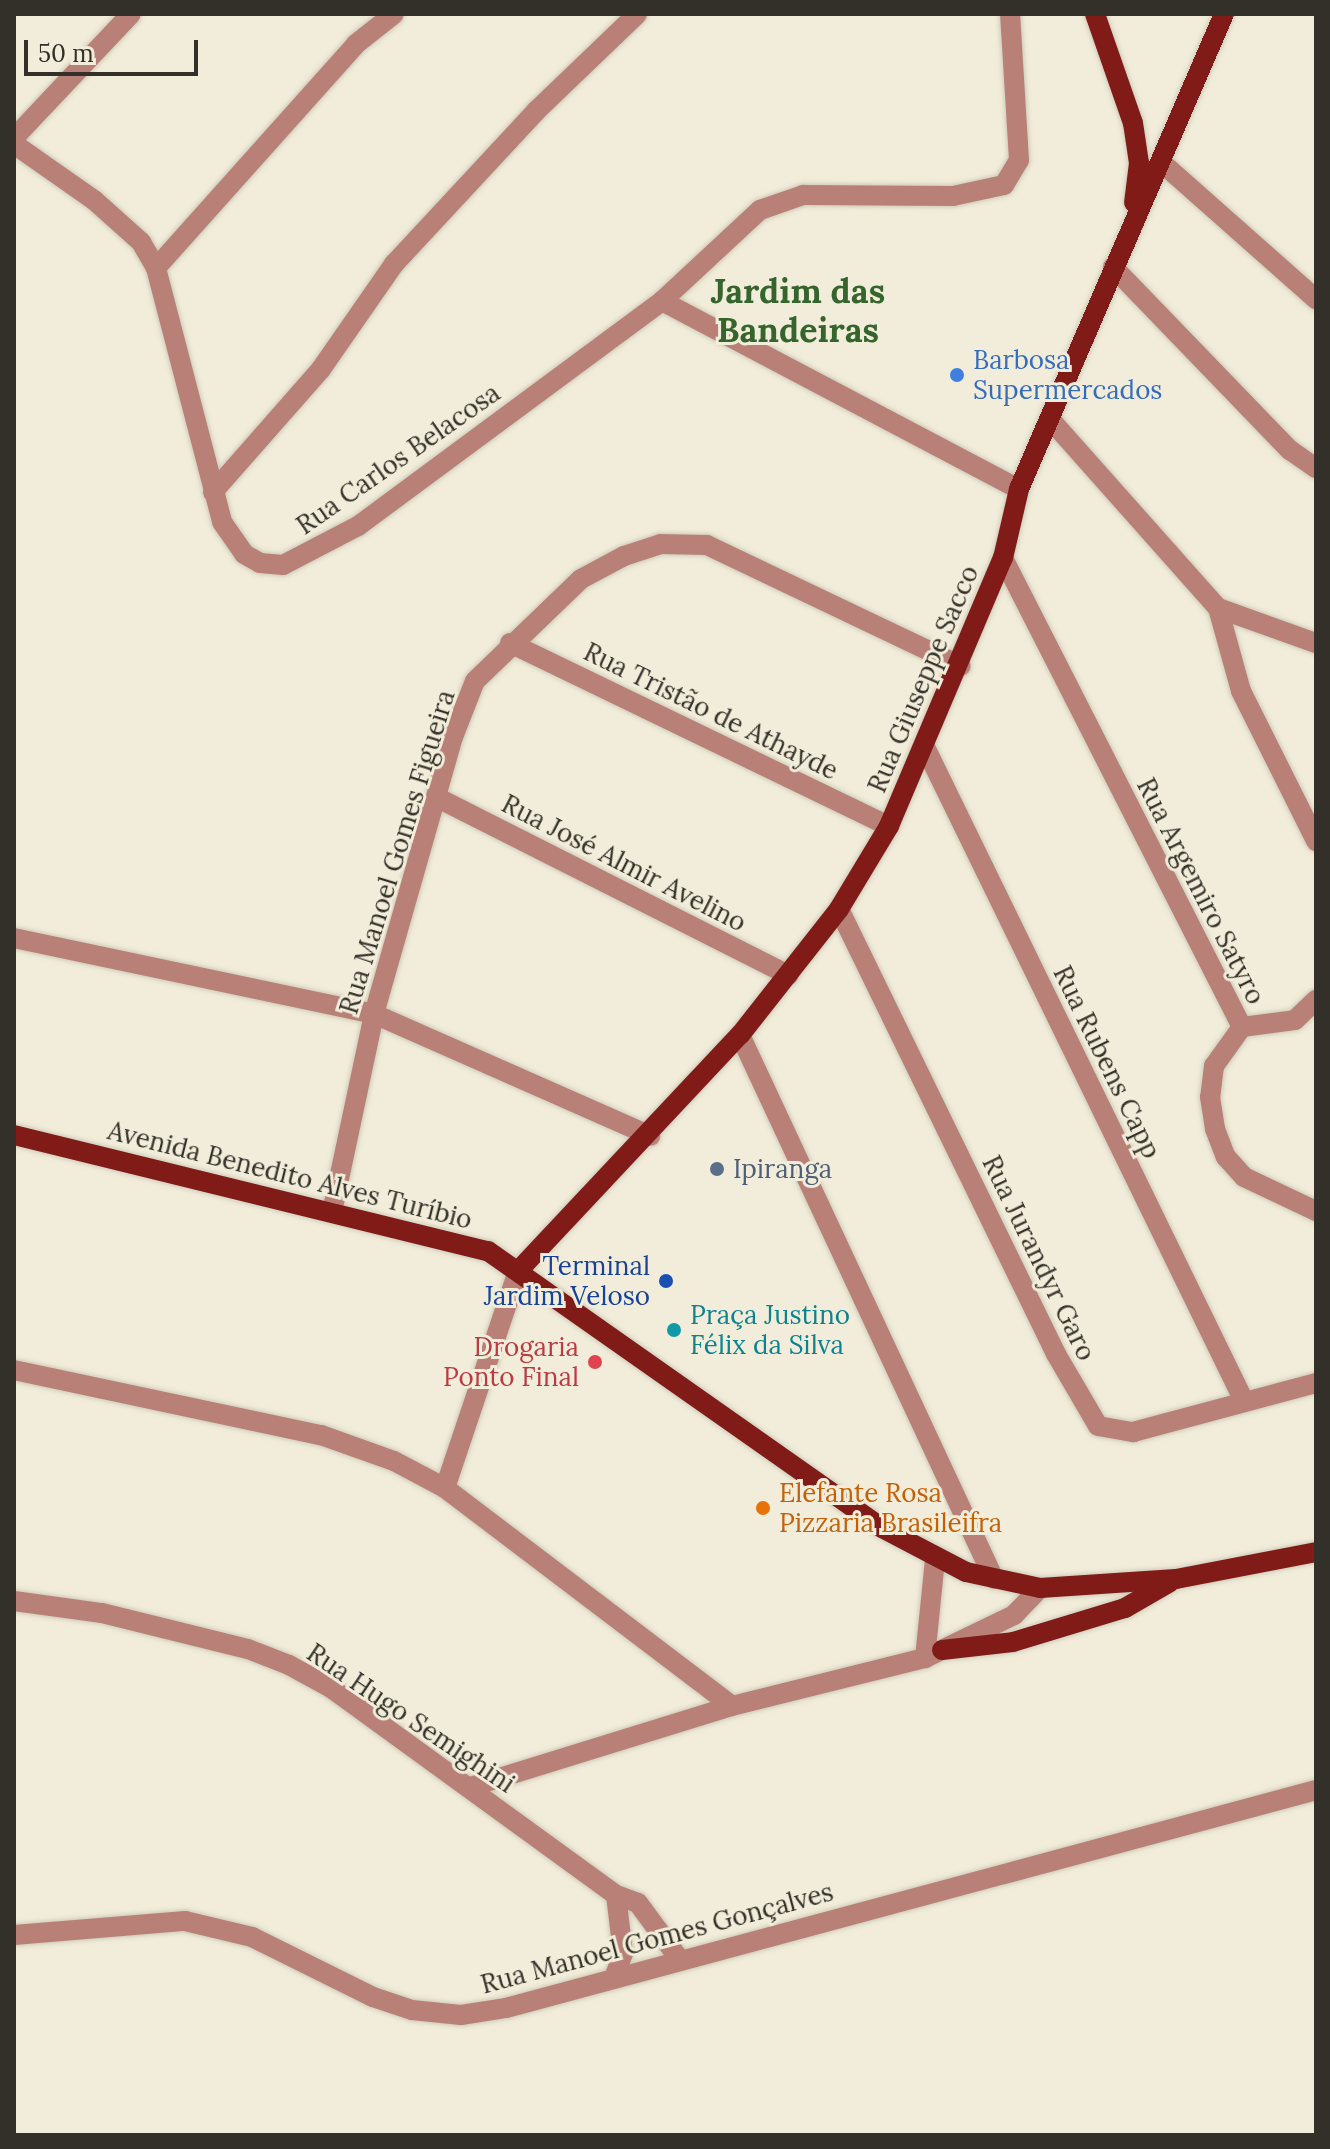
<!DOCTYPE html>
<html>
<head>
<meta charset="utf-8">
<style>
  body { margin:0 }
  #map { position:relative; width:1330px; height:2149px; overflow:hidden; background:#f2edda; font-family:Lora,serif }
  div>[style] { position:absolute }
  .roads { filter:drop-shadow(0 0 2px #cfcbba) drop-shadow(0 0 2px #cfcbba) }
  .minor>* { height:20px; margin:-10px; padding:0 10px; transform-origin:10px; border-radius:10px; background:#b98078 }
  .major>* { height:20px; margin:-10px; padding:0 10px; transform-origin:10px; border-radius:10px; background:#801b18 }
  .dots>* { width:22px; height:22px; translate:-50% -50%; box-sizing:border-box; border:4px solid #f2edda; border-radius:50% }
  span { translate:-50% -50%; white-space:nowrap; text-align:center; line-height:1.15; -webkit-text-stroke:6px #f2edda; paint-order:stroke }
  .shop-label { font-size:26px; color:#366cbe }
  .left { translate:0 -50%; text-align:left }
  .street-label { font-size:26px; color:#323028 }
  .service-label { font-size:26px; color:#4e5e75 }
  .transit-label { font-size:26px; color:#164399 }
  .right { translate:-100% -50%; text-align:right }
  .culture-label { font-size:26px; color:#0d838f }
  .health-label { font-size:26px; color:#be3a42 }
  .food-label { font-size:26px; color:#c56008 }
  .district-label { font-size:34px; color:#35642c; font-weight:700 }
  .frame { position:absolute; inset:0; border:16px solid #323028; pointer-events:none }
  .scale { position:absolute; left:24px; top:40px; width:174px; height:36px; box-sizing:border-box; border:4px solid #323028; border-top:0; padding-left:10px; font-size:24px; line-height:28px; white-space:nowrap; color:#323028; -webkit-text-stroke:6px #f2edda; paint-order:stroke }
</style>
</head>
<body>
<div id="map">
  <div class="roads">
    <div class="minor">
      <div style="left:14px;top:138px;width:170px;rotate:-46.7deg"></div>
      <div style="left:14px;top:144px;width:98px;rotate:35deg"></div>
      <div style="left:94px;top:200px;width:63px;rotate:41.8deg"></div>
      <div style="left:141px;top:242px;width:30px;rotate:60deg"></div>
      <div style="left:156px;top:268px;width:262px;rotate:75.4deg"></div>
      <div style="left:222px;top:522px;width:39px;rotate:55deg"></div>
      <div style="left:244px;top:554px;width:18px;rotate:29deg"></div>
      <div style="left:260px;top:563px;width:23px;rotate:5deg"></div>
      <div style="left:283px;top:565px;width:85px;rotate:-27.5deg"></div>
      <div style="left:358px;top:526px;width:378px;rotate:-36.5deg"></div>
      <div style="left:662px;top:301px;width:134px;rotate:-42.9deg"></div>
      <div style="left:760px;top:210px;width:46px;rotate:-19.2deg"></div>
      <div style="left:803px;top:195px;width:150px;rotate:0.4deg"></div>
      <div style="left:953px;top:196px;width:52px;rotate:-12.2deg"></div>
      <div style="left:1004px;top:185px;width:29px;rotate:-59deg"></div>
      <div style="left:1019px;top:160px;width:146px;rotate:-93.5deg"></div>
      <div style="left:1161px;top:162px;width:207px;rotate:41.5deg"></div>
      <div style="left:1113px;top:267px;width:255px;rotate:46deg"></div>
      <div style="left:1290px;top:450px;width:32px;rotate:35deg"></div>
      <div style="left:156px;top:268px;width:300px;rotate:-48.2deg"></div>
      <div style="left:356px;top:44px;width:48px;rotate:-38.3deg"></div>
      <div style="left:662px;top:301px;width:403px;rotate:27.8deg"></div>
      <div style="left:1050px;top:419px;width:253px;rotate:48.4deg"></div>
      <div style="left:1218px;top:608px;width:86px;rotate:74.5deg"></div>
      <div style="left:1241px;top:691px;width:168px;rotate:63.4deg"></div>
      <div style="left:213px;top:492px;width:164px;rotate:-48.7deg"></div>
      <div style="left:321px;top:369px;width:128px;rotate:-55.2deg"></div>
      <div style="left:394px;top:264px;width:209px;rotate:-47.1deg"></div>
      <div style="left:536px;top:111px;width:140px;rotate:-43.8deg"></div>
      <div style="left:1003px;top:558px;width:526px;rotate:63deg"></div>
      <div style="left:1218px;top:608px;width:104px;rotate:19.7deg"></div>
      <div style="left:510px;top:643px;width:421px;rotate:25.8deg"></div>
      <div style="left:924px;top:745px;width:730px;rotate:64deg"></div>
      <div style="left:436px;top:797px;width:395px;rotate:26.8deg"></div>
      <div style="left:839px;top:909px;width:495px;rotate:64deg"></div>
      <div style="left:1056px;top:1354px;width:83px;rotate:59.7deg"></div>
      <div style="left:1098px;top:1426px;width:36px;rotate:10deg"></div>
      <div style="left:1133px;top:1432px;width:189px;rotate:-15deg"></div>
      <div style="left:14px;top:938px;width:368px;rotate:11.9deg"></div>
      <div style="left:374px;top:1014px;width:302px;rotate:23.8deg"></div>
      <div style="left:1242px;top:1027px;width:48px;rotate:125.7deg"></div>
      <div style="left:1214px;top:1066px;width:31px;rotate:97deg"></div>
      <div style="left:1210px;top:1097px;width:32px;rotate:81deg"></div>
      <div style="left:1215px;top:1129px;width:30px;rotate:69deg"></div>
      <div style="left:1226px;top:1157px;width:27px;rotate:48deg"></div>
      <div style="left:1244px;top:1177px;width:80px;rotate:25.3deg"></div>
      <div style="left:1242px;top:1027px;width:53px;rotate:-7.5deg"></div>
      <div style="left:1295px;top:1020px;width:29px;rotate:-44deg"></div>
      <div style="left:740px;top:1035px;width:600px;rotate:64.97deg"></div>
      <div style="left:332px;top:1212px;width:202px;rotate:-78deg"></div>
      <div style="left:374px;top:1014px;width:288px;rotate:-74.1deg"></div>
      <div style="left:453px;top:737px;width:60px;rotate:-68.6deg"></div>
      <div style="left:475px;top:681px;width:147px;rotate:-43.9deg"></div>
      <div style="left:581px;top:579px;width:49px;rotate:-28.1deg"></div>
      <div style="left:624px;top:556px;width:38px;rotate:-18deg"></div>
      <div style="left:660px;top:544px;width:47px;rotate:1.2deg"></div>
      <div style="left:707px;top:545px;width:281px;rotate:25.5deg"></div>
      <div style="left:14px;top:1370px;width:314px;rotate:12deg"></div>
      <div style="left:321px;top:1435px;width:77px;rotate:19.6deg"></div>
      <div style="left:394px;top:1461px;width:58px;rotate:27.9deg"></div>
      <div style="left:445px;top:1488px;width:360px;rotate:37.2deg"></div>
      <div style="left:445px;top:1488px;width:229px;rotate:-71.4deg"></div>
      <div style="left:14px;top:1601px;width:89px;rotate:7.8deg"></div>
      <div style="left:102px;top:1613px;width:150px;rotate:13.9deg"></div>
      <div style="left:248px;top:1649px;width:44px;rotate:21.3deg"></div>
      <div style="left:289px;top:1665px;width:48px;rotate:28.7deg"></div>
      <div style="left:331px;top:1688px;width:352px;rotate:36deg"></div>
      <div style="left:616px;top:1895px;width:23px;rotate:20deg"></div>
      <div style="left:638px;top:1903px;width:71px;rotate:53.6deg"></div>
      <div style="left:925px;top:1658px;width:100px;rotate:-84.2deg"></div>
      <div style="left:470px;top:1787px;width:274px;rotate:-17.2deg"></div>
      <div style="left:732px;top:1706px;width:199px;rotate:-14deg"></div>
      <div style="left:925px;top:1658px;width:99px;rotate:-25.8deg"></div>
      <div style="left:1014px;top:1615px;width:37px;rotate:-46deg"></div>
      <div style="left:14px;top:1935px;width:172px;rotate:-4.7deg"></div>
      <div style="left:185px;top:1921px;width:69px;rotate:13.4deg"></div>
      <div style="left:252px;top:1937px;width:135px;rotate:26.4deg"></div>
      <div style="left:373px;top:1997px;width:41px;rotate:18.4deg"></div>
      <div style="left:412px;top:2010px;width:49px;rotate:5.8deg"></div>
      <div style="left:461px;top:2015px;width:46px;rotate:-8.8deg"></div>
      <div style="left:506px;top:2008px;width:839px;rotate:-15.06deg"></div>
      <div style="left:614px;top:1978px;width:27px;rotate:-70deg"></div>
      <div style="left:623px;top:1953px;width:58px;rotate:-96.9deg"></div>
    </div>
    <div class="major">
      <div style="left:1095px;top:14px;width:115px;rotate:70.8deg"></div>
      <div style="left:1133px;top:123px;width:40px;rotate:81.5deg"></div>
      <div style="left:1139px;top:163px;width:40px;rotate:97.1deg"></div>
      <div style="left:14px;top:1135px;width:488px;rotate:13.8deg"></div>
      <div style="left:488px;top:1251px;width:482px;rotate:35.1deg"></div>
      <div style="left:882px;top:1528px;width:95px;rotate:27.6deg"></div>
      <div style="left:966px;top:1572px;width:76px;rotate:12.2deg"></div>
      <div style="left:1040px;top:1588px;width:136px;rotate:-3.8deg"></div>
      <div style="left:1176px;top:1579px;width:143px;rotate:-10.9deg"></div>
      <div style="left:518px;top:1271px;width:324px;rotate:-46.8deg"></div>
      <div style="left:740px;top:1035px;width:160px;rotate:-51.8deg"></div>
      <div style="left:839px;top:909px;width:97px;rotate:-58.9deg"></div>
      <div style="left:889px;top:826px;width:291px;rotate:-67deg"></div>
      <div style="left:1003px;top:558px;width:71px;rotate:-76.9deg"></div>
      <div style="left:1019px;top:489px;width:517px;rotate:-66.66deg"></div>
      <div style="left:942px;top:1650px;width:71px;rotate:-6.4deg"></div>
      <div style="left:1013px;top:1642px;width:117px;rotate:-16.9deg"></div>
      <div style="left:1125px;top:1608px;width:52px;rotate:-30deg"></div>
    </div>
  </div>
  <div class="dots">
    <div style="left:957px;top:375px;background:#3f7fe0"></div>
    <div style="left:717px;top:1169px;background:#5c6f8a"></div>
    <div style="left:666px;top:1281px;background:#1a4fb4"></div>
    <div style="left:674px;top:1330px;background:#0f9aa8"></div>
    <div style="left:595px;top:1362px;background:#e0444e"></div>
    <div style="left:763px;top:1508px;background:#e8710a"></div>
  </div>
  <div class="shop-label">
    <span class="left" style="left:973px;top:375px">Barbosa<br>Supermercados</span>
  </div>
  <div class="street-label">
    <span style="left:398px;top:459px;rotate:-35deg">Rua Carlos Belacosa</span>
    <span style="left:923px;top:679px;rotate:-67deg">Rua Giuseppe Sacco</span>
    <span style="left:711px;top:711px;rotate:26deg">Rua Tristão de Athayde</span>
    <span style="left:397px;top:852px;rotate:-73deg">Rua Manoel Gomes Figueira</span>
    <span style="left:624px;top:863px;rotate:27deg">Rua José Almir Avelino</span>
    <span style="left:1201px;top:891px;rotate:63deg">Rua Argemiro Satyro</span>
    <span style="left:1107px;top:1062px;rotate:64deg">Rua Rubens Capp</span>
    <span style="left:290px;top:1175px;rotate:14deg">Avenida Benedito Alves Turíbio</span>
    <span style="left:1039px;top:1258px;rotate:64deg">Rua Jurandyr Garo</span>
    <span style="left:411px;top:1718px;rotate:34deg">Rua Hugo Semighini</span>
    <span style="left:657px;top:1938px;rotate:-15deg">Rua Manoel Gomes Gonçalves</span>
  </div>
  <div class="service-label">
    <span class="left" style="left:733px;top:1169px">Ipiranga</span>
  </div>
  <div class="transit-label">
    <span class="right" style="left:650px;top:1281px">Terminal<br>Jardim Veloso</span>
  </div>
  <div class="culture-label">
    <span class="left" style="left:690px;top:1330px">Praça Justino<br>Félix da Silva</span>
  </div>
  <div class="health-label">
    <span class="right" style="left:579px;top:1362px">Drogaria<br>Ponto Final</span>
  </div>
  <div class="food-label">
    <span class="left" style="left:779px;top:1508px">Elefante Rosa<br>Pizzaria Brasileifra</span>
  </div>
  <div class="district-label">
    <span style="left:798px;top:310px">Jardim das<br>Bandeiras</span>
  </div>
  <div class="frame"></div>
  <div class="scale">50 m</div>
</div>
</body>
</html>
